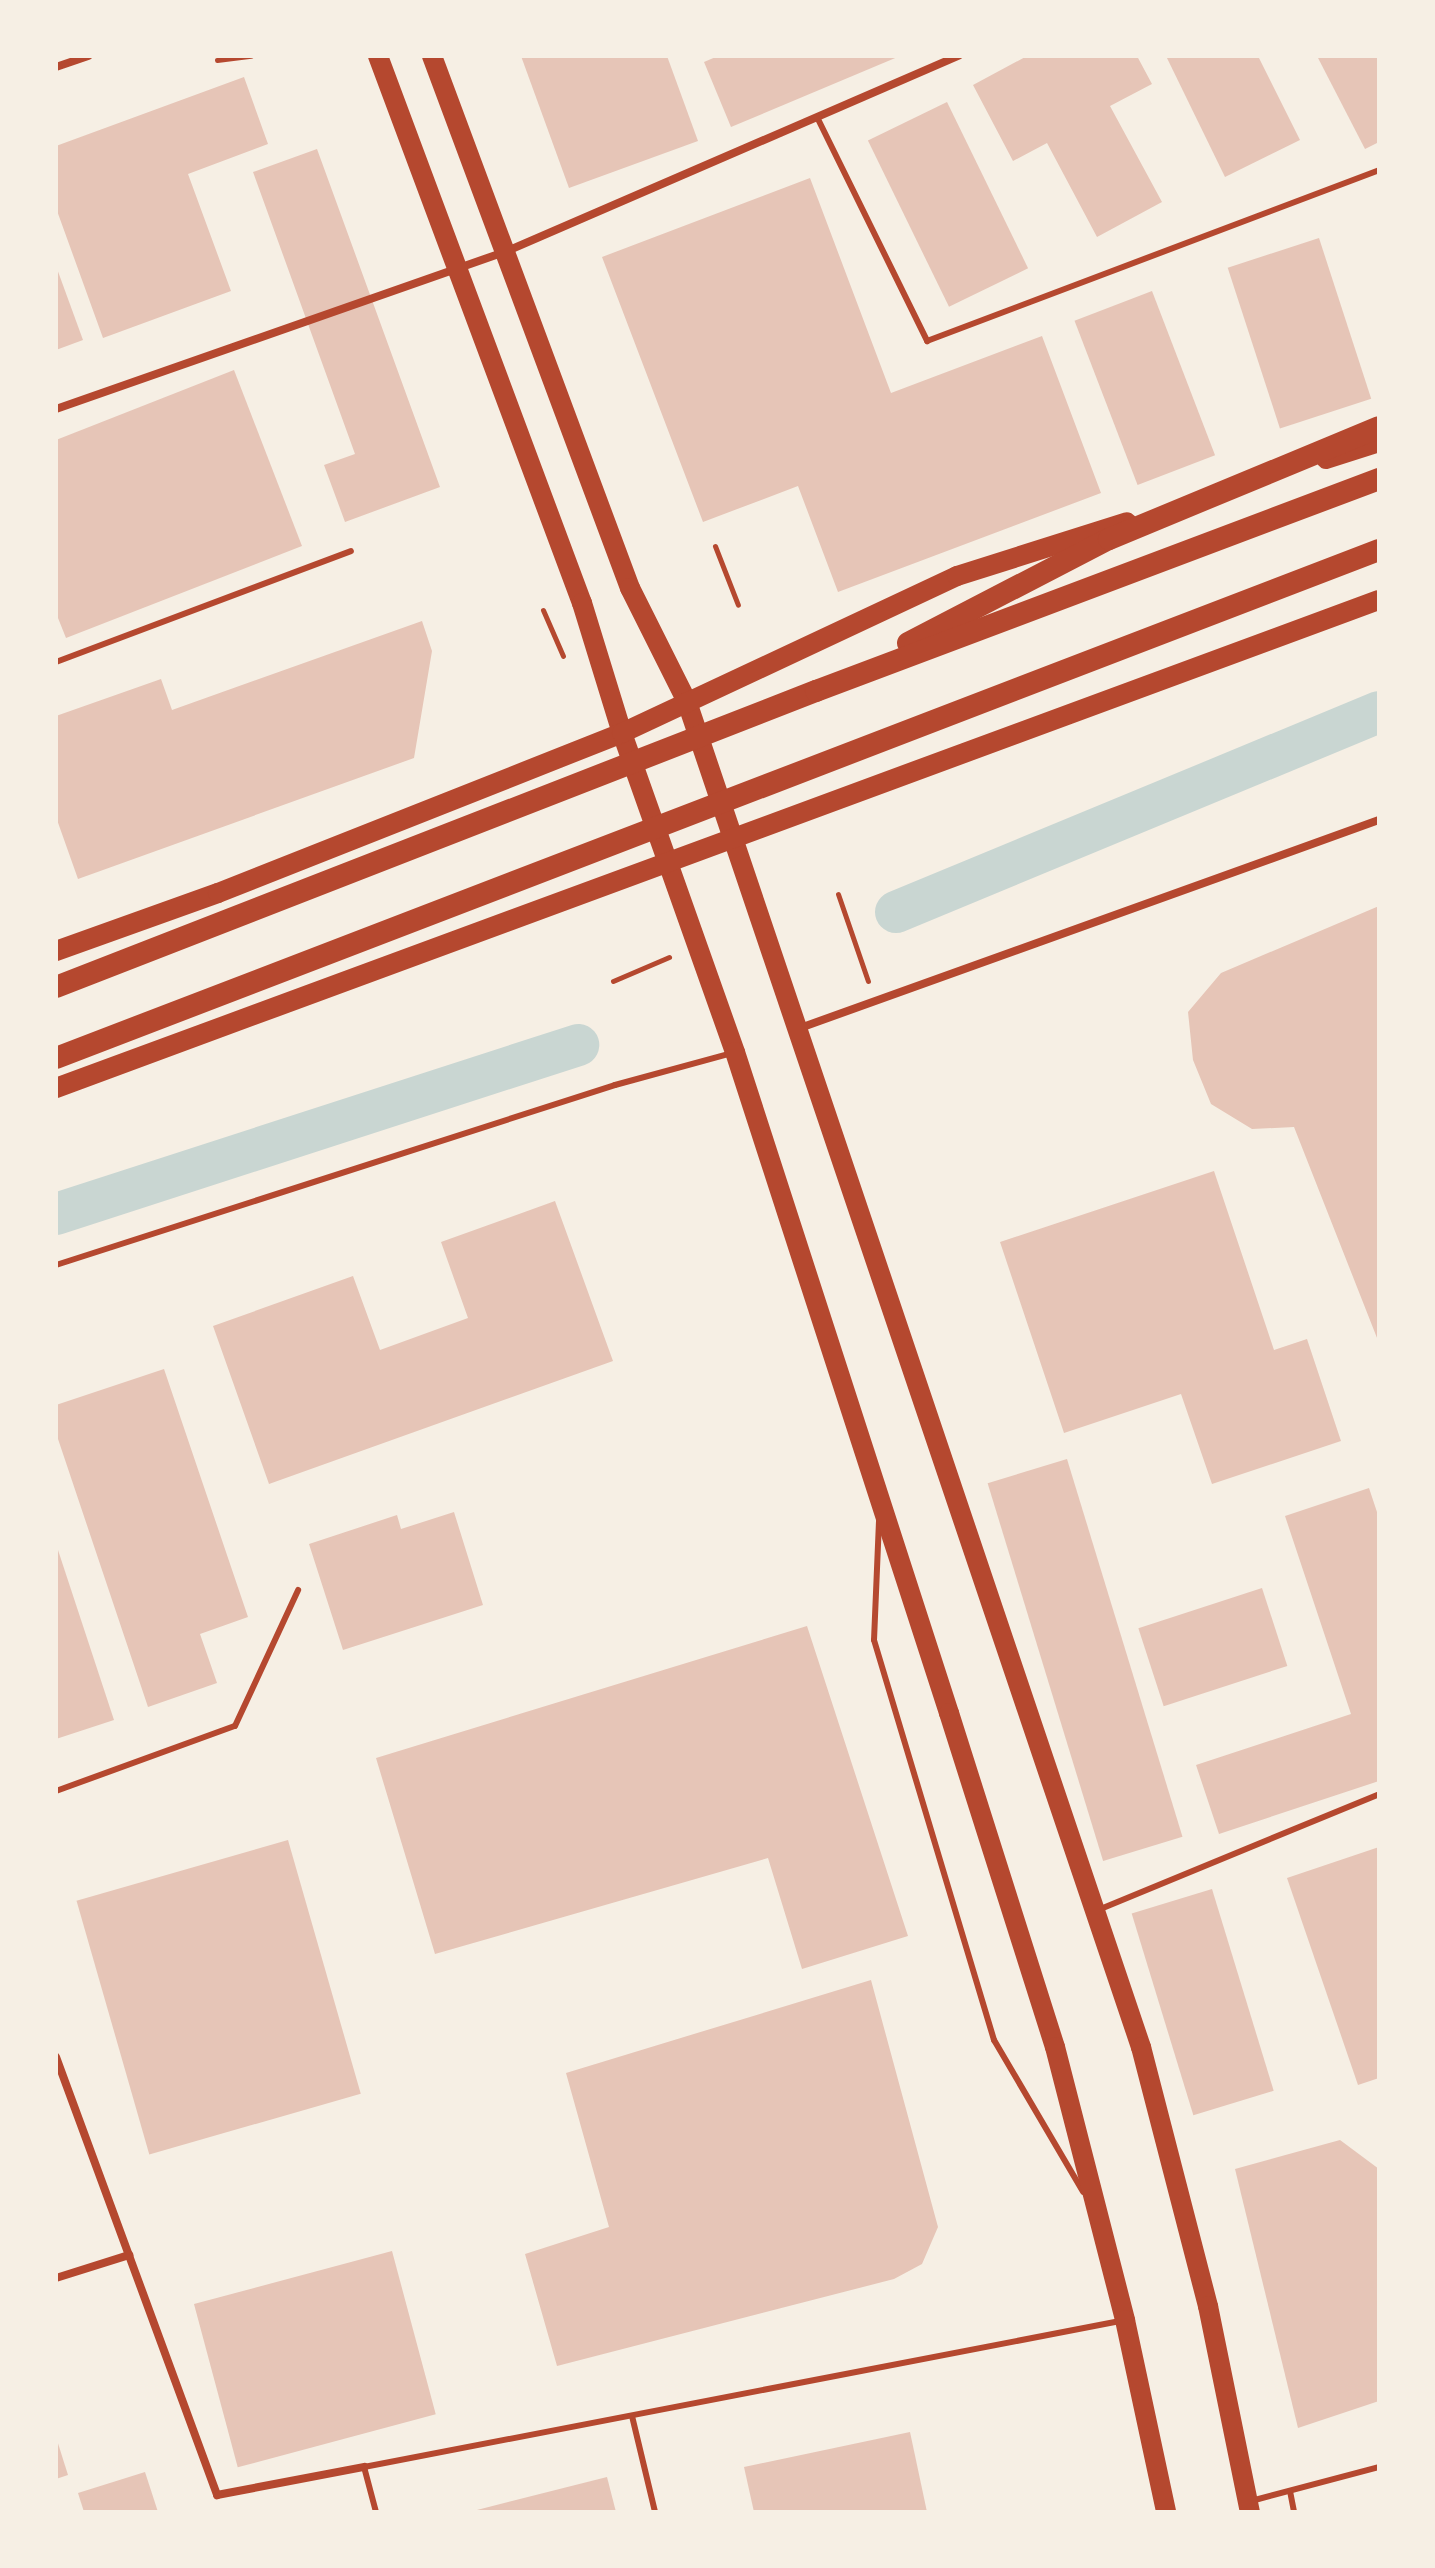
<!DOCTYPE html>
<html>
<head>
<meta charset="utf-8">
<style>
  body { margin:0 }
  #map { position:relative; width:1435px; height:2568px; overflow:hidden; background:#f6efe4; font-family:"Fira Sans Condensed",sans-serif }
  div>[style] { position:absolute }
  .canal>* { height:42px; margin:-21px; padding:0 21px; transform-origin:21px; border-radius:21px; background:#c9d6d2 }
  .building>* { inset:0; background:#e6c5b7; transform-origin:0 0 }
  .path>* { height:5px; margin:-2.5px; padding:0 2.5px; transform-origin:2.5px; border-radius:2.5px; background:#b5482f }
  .service>* { height:6px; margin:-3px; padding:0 3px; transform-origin:3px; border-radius:3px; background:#b5482f }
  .minor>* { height:8px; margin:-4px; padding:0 4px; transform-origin:4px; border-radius:4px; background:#b5482f }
  .primary>* { height:20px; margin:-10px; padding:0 10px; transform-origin:10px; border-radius:10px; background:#b5482f }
  .trunk>* { height:22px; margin:-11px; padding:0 11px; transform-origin:11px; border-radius:11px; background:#b5482f }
  span { translate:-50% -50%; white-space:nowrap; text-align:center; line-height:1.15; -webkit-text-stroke:8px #f6efe4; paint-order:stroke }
  .frame { position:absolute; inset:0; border:58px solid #f6efe4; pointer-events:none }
</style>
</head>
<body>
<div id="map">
  <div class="canal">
    <div style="left:896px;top:912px;width:523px;rotate:-22.49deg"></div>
    <div style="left:56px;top:1214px;width:549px;rotate:-17.94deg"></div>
  </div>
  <div class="building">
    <div style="clip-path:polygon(521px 56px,667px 56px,698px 141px,569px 188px)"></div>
    <div style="clip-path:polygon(718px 56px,900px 56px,731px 127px,704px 62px)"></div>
    <div style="clip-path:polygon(1027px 56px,1137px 56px,1152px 84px,1110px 106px,1162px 202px,1097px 237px,1047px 143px,1013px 161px,973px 85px)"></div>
    <div style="clip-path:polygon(1166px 56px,1258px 56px,1300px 140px,1225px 177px)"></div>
    <div style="clip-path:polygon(1317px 56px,1379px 56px,1379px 142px,1365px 149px)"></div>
    <div style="clip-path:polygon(244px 77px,268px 144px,188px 174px,231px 291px,103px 338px,56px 208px,56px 146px)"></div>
    <div style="left:947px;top:102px;width:185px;height:88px;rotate:64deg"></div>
    <div style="clip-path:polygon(317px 149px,440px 487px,345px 522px,324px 465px,355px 454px,253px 172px)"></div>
    <div style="clip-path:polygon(810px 178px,891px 393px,1042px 336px,1101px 493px,838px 592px,798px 486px,703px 522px,602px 257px)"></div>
    <div style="left:1319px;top:238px;width:169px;height:96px;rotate:72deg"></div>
    <div style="clip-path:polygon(56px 266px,83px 340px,56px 350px)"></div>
    <div style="left:1152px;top:291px;width:176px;height:83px;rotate:69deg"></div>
    <div style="clip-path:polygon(234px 370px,302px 546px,66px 638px,56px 613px,56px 440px)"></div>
    <div style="clip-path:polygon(422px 621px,432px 651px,414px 758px,78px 879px,56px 817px,56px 716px,161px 679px,172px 710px)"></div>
    <div style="clip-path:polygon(1379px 906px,1378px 1042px,1379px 1343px,1294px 1127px,1252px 1129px,1211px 1104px,1193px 1060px,1188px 1012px,1221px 973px)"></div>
    <div style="clip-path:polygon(1214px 1171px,1274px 1350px,1307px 1339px,1341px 1441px,1212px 1484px,1181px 1394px,1064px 1433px,1000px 1242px)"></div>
    <div style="clip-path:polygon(555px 1201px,613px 1361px,269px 1484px,213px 1326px,353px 1276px,380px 1350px,468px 1318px,441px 1242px)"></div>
    <div style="clip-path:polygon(164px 1369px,248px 1617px,200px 1634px,217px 1683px,148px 1707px,56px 1433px,56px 1405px)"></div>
    <div style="left:1067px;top:1459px;width:395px;height:83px;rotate:73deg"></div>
    <div style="clip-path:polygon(1369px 1488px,1379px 1518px,1379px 1781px,1219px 1834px,1196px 1765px,1351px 1714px,1285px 1516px)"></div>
    <div style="clip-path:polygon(454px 1512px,483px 1605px,343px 1650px,309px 1544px,397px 1515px,401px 1529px)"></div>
    <div style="clip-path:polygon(56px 1544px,114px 1720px,56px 1739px)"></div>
    <div style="left:1262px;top:1588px;width:82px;height:130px;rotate:72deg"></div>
    <div style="clip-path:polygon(807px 1626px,908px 1936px,802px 1969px,768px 1858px,435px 1954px,376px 1758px)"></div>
    <div style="left:288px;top:1840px;width:264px;height:220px;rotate:74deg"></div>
    <div style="clip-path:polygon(1379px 1847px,1379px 2078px,1358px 2085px,1287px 1878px)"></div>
    <div style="left:1212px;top:1889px;width:211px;height:84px;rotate:73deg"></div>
    <div style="clip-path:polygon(871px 1980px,938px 2227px,922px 2264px,894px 2279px,557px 2366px,525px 2254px,609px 2227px,566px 2073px)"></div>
    <div style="clip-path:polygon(1340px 2140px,1379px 2169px,1379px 2401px,1298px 2428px,1235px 2169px)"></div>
    <div style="left:392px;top:2251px;width:169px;height:205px;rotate:75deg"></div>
    <div style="clip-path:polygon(910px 2432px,927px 2512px,754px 2512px,744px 2467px)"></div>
    <div style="clip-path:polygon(56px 2437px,68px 2475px,56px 2479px)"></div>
    <div style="clip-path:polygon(145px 2472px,158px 2512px,84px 2512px,78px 2493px)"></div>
    <div style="clip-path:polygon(607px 2477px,616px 2512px,473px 2512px,473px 2511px)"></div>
  </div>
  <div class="path">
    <div style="left:217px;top:60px;width:34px;rotate:-7deg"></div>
    <div style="left:715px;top:546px;width:63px;rotate:68.7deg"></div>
    <div style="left:543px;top:610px;width:50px;rotate:66.5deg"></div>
    <div style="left:838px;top:894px;width:92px;rotate:71deg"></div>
    <div style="left:613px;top:981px;width:61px;rotate:-23.2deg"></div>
  </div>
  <div class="service">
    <div style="left:817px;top:117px;width:250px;rotate:63.8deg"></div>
    <div style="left:927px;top:341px;width:483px;rotate:-20.7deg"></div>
    <div style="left:56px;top:662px;width:315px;rotate:-20.6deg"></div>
    <div style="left:56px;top:1265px;width:587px;rotate:-17.85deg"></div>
    <div style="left:615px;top:1085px;width:121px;rotate:-15.3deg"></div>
    <div style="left:879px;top:1521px;width:119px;rotate:92.4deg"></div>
    <div style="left:874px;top:1640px;width:418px;rotate:73.3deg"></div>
    <div style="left:994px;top:2040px;width:176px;rotate:59.6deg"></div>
    <div style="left:56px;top:1791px;width:190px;rotate:-20deg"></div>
    <div style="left:235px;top:1726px;width:150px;rotate:-65.1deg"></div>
    <div style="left:1098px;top:1910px;width:304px;rotate:-22.4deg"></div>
    <div style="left:632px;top:2416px;width:99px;rotate:76.5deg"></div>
    <div style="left:1290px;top:2491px;width:21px;rotate:79deg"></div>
    <div style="left:1251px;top:2501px;width:132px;rotate:-14.9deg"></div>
    <div style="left:376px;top:2512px;width:47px;rotate:-104.9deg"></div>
    <div style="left:364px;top:2467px;width:770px;rotate:-10.93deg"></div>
  </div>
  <div class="minor">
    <div style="left:56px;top:67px;width:34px;rotate:-19deg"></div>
    <div style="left:56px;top:409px;width:476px;rotate:-19.3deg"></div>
    <div style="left:505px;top:252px;width:495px;rotate:-23.4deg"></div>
    <div style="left:800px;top:1028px;width:615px;rotate:-19.76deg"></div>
    <div style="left:56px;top:2057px;width:467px;rotate:69.8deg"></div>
    <div style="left:217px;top:2495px;width:150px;rotate:-10.8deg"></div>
    <div style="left:56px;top:2278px;width:77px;rotate:-17.5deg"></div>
  </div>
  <div class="primary">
    <div style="left:378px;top:56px;width:584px;rotate:69.55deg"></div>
    <div style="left:582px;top:603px;width:136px;rotate:72.9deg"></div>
    <div style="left:622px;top:733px;width:338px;rotate:70.5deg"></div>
    <div style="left:735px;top:1052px;width:695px;rotate:72.06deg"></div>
    <div style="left:949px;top:1713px;width:350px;rotate:72.4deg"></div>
    <div style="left:1055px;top:2047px;width:282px;rotate:75.6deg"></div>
    <div style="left:1125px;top:2320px;width:196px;rotate:77.9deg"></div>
    <div style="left:432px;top:56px;width:568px;rotate:69.59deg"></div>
    <div style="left:630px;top:588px;width:127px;rotate:63.4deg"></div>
    <div style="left:687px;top:702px;width:1420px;rotate:71.35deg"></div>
    <div style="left:1141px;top:2047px;width:268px;rotate:75.5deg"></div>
    <div style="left:1208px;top:2306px;width:210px;rotate:78.5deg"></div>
    <div style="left:1326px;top:459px;width:56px;rotate:-17.8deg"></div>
    <div style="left:56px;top:951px;width:172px;rotate:-19.7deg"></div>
    <div style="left:218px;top:893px;width:435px;rotate:-21.6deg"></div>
    <div style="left:622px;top:733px;width:370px;rotate:-25.1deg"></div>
    <div style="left:957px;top:576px;width:178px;rotate:-17.6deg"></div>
    <div style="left:56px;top:1088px;width:1410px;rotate:-20.25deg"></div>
  </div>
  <div class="trunk">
    <div style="left:908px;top:643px;width:226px;rotate:-27.4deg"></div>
    <div style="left:1109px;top:539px;width:292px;rotate:-22.5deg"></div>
    <div style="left:56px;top:987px;width:816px;rotate:-21.28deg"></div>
    <div style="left:816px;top:691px;width:602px;rotate:-20.63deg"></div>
    <div style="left:56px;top:1058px;width:1417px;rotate:-21.01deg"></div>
  </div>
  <div class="frame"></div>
</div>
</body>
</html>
